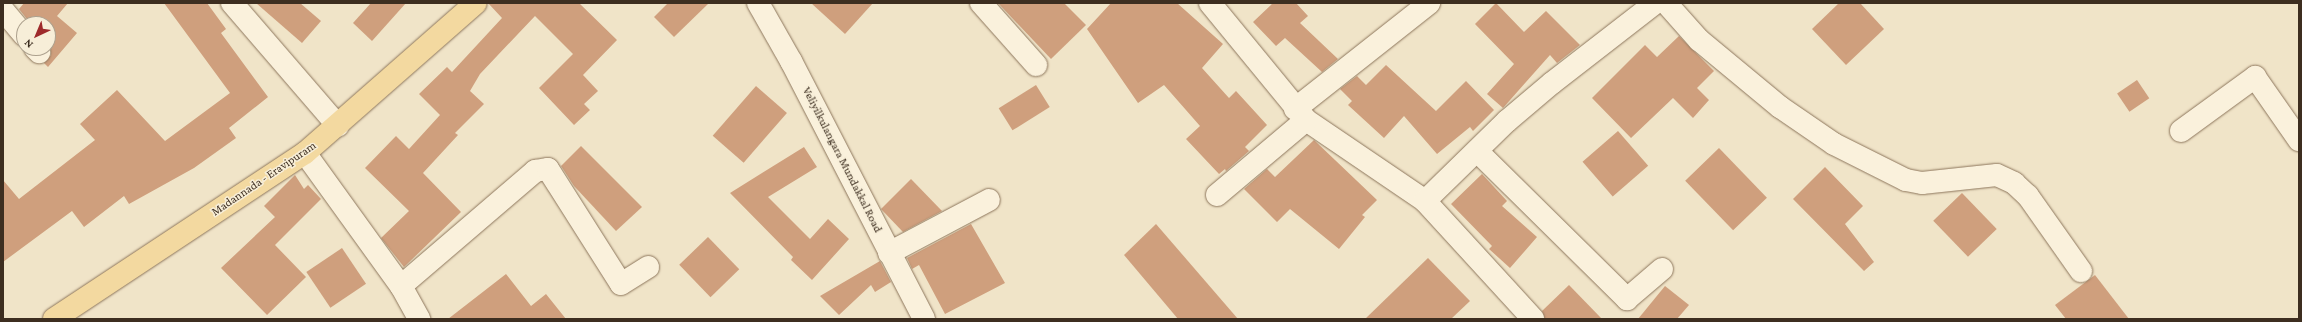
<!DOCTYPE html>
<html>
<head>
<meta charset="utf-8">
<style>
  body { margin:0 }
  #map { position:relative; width:2302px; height:322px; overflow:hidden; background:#f0e4c8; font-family:"Crimson Pro",serif }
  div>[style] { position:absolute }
  .building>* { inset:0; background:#cf9f7d; transform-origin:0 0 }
  .roads { filter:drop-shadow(0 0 1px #8d765c) drop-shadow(0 0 1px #8d765c) }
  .minor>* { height:22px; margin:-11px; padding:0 11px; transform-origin:11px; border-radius:11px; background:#faf1dc }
  .major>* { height:22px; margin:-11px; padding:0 11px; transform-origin:11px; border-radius:11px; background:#f3d9a0 }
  span { translate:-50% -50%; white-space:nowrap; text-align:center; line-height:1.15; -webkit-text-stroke:3px #f7eed8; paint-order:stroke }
  .street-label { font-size:12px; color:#3d2e20 }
  .frame { position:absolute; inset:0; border:4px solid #3d2e20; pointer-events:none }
  .north { position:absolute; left:16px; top:16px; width:40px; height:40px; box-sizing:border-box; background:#f7eed8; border:1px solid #ada18e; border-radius:50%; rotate:224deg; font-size:11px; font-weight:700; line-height:16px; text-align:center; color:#3d2e20 }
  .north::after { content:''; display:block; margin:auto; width:14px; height:18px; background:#9e2a2b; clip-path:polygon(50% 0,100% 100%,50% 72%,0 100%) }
</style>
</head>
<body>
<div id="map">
  <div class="building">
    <div style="clip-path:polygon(24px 3px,68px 3px,57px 16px,77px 33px,48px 67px,44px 63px,51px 55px,48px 24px,31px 24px,19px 9px)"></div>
    <div style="clip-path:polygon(164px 3px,207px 3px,226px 29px,221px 33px,268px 97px,229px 128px,236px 138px,194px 168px,129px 204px,124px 196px,84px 227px,72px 211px,3px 262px,3px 180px,19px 199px,95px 140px,80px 124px,117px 90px,165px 141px,230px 93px)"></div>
    <div style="clip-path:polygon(256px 3px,300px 3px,321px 21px,302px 43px)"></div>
    <div style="clip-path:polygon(371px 3px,406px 3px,372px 41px,353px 23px)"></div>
    <div style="clip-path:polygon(488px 3px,579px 3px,617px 40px,583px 75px,598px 91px,584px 104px,590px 110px,574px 125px,539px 88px,573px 54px,535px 16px,480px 74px,470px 91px,484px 104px,455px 133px,458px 135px,423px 173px,461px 212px,404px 267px,381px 238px,409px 211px,365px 168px,396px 136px,409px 149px,440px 115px,419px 94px,447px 67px,452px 72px,502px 18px)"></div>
    <div style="clip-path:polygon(668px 3px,709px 3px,674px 37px,654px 17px)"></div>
    <div style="clip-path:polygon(811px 3px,873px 3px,845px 34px)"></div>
    <div style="clip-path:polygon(998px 3px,1064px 3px,1086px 25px,1051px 59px)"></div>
    <div style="clip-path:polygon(1111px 3px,1177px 3px,1223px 44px,1202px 68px,1229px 98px,1236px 91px,1267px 125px,1245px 147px,1249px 151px,1226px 171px,1225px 169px,1219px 174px,1186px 139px,1200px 126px,1164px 85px,1138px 103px,1087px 29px)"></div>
    <div style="clip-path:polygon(1273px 3px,1296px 3px,1308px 16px,1300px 23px,1338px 59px,1322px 72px,1285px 38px,1276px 46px,1253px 22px)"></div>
    <div style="clip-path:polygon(1496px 3px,1524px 32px,1546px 11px,1580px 45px,1557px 63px,1550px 55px,1503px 108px,1487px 94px,1514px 64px,1475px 24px)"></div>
    <div style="clip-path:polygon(1839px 3px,1860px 3px,1884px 29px,1846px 65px,1812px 29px)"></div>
    <div style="clip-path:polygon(1679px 36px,1714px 71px,1697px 88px,1709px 100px,1693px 118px,1673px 98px,1631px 138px,1592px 98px,1645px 45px,1657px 57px)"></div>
    <div style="clip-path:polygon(1386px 65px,1436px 111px,1466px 81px,1494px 110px,1473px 131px,1470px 127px,1437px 154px,1404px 116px,1384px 138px,1348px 105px,1352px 101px,1340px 89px,1357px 76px,1366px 85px)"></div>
    <div style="left:2137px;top:80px;width:22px;height:24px;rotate:56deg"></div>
    <div style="left:1036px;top:85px;width:26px;height:44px;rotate:58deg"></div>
    <div style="left:756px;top:86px;width:41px;height:66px;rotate:41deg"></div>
    <div style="left:1618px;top:131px;width:46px;height:47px;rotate:49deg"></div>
    <div style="clip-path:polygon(1314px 140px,1377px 200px,1362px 215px,1365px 217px,1339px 249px,1290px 209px,1277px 222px,1244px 189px,1267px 169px,1275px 177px)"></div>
    <div style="clip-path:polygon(581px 146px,642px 207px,616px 231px,574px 186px,561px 166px)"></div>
    <div style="clip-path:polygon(804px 147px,817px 167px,768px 197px,810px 239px,828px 219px,849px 239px,812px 280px,791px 260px,793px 257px,730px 193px)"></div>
    <div style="left:1719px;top:148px;width:69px;height:47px;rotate:46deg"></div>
    <div style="clip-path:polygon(1825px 167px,1863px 206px,1845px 224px,1874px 262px,1864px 271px,1793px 199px)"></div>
    <div style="clip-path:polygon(1482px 174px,1507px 201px,1502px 206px,1537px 237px,1510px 268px,1489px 249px,1492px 246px,1451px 204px)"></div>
    <div style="clip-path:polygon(295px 175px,304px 189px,308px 185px,321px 199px,275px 245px,306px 277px,267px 315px,221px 268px,275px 217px,264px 206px)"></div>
    <div style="clip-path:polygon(911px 179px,942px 211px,903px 232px,881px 209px)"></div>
    <div style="left:1962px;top:193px;width:50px;height:40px;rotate:46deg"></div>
    <div style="clip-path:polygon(971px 224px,1005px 283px,945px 314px,919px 265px,912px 269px,907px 258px)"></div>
    <div style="clip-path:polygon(1156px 224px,1238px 319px,1178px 319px,1124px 255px)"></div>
    <div style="left:708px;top:237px;width:45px;height:40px;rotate:46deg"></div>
    <div style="left:342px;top:248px;width:43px;height:43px;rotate:56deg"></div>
    <div style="clip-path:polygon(1428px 258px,1470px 301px,1451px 319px,1365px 319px)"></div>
    <div style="clip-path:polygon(880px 261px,891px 282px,875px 292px,871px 285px,839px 315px,820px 296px)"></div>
    <div style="clip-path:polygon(506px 274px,531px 306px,546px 294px,566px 319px,448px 319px)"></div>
    <div style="clip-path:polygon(2095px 275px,2129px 319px,2066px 319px,2055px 305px)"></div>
    <div style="clip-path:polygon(1569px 285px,1602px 319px,1545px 319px,1542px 311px)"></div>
    <div style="clip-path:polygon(1665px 286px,1689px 305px,1677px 319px,1638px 319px)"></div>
  </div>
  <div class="roads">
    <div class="minor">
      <div style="left:232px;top:3px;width:162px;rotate:49.2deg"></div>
      <div style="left:758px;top:3px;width:67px;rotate:60.4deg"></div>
      <div style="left:791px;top:61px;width:290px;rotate:62.7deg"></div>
      <div style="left:981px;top:3px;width:83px;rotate:48.4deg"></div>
      <div style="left:1210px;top:3px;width:151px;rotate:50.6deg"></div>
      <div style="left:1306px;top:120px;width:144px;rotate:34.2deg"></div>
      <div style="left:1425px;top:201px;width:160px;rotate:47.5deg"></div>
      <div style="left:1666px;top:3px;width:50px;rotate:48.3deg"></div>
      <div style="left:1699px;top:40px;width:105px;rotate:39.6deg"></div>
      <div style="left:1780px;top:107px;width:65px;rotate:34.4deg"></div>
      <div style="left:1834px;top:144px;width:80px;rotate:26.6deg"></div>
      <div style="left:1906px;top:180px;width:16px;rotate:11deg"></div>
      <div style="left:1922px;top:183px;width:75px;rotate:-6.1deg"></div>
      <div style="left:1997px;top:175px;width:19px;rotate:25deg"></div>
      <div style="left:2014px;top:183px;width:19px;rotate:43deg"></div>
      <div style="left:2028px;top:196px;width:92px;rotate:54.8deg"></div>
      <div style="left:3px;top:10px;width:33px;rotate:50deg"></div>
      <div style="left:35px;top:48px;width:6px;rotate:45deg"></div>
      <div style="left:1295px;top:109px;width:171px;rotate:-38.3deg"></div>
      <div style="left:2181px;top:131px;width:92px;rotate:-36.1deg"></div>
      <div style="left:2255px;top:77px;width:77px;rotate:55.1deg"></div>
      <div style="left:1477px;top:151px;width:211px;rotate:44.6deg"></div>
      <div style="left:1627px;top:299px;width:46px;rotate:-40.6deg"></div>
      <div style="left:305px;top:153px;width:164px;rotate:54.2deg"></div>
      <div style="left:401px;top:286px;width:38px;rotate:61deg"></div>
      <div style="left:1217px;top:195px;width:116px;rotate:-40.1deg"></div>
      <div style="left:1425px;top:201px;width:115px;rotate:-44.3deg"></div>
      <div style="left:1507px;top:121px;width:59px;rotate:-40.2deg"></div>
      <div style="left:1552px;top:83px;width:130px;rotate:-37.8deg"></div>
      <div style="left:889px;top:253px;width:113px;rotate:-27.9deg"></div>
      <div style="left:401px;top:286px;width:177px;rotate:-40.6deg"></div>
      <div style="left:535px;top:171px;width:13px;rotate:-9deg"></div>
      <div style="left:548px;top:169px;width:136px;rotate:57.6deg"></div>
      <div style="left:621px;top:284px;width:32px;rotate:-32deg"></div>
    </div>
    <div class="major">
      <div style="left:54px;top:319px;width:301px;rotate:-33.5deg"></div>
      <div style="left:305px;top:153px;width:227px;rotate:-41.3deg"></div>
    </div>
  </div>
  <div class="street-label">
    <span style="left:842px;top:160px;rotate:63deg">Veliyilkulangara Mundakkal Road</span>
    <span style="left:264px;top:179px;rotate:-34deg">Madannada - Eravipuram</span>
  </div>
  <div class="frame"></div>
  <div class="north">N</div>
</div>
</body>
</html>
